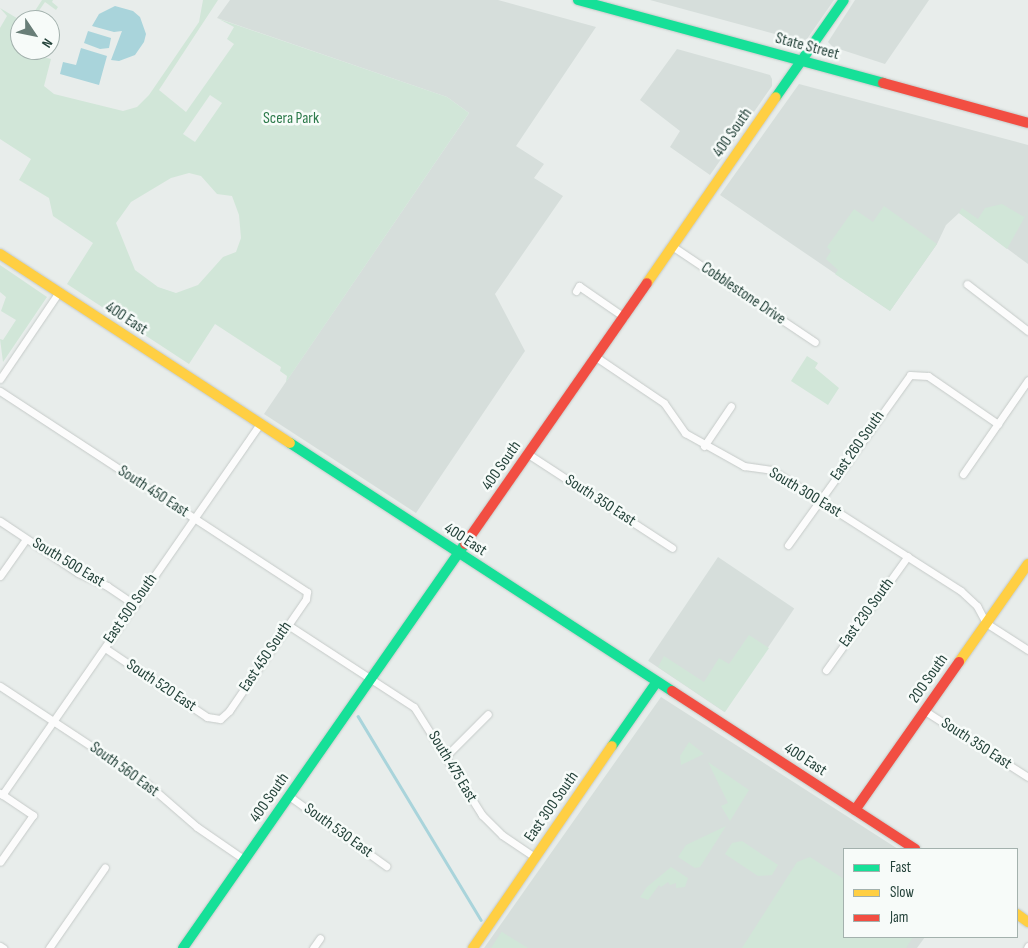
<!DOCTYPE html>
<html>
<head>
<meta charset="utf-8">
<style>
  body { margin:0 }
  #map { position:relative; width:1028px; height:948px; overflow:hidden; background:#e8edeb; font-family:"Sofia Sans Condensed",sans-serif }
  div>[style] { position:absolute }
  .built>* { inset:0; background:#d6dedb; transform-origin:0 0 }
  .green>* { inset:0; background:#d1e6d8 }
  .water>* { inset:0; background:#a9d4db }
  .stream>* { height:2.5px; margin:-1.25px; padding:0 1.25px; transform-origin:1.25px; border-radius:1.25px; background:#a9d4db }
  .roads { filter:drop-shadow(0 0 1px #c5cac8) drop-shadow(0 0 1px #c5cac8) }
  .street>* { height:7px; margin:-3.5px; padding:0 3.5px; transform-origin:3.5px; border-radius:3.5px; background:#fcfcfc }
  .fast>* { height:10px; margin:-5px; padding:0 5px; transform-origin:5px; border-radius:5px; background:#16e098 }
  .slow>* { height:10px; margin:-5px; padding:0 5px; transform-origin:5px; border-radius:5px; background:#ffcf43 }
  .jam>* { height:10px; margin:-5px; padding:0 5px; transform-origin:5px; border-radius:5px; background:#f24e42 }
  span { translate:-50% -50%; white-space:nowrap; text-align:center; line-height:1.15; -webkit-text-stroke:5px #f7fbf9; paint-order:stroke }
  .street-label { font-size:16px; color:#24423a }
  .park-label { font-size:16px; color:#2d7a4b }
  .legend { position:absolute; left:843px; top:848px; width:175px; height:90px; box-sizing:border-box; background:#f7fbf9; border:1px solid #a3b1ad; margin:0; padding:6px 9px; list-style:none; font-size:15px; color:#24423a }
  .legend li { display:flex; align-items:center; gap:10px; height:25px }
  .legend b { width:25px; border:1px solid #a3b1ad }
  .north { position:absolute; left:10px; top:10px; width:50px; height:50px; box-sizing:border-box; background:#f7fbf9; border:1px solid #a3b1ad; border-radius:50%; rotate:124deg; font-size:14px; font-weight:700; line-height:20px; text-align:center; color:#24423a }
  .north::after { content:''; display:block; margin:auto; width:18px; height:22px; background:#697e78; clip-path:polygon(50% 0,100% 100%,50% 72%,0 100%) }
</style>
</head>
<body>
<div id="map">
  <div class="built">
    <div style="clip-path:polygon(230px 0,498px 0,596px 27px,516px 146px,544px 164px,534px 178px,563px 196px,495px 294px,525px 351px,416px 513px,264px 414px,469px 113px,447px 97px,217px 18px)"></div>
    <div style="clip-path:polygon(650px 0,834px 0,807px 39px,801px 41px)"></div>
    <div style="clip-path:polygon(855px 0,929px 0,885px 64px,833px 47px,828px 42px)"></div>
    <div style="clip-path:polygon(677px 49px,770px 75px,772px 79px,772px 86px,710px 175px,670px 147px,680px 131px,640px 100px)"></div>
    <div style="clip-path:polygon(799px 84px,1028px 145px,1028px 264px,959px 213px,946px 225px,937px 244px,890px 311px,720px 195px)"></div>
    <div style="left:718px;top:557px;width:92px;height:125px;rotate:34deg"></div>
    <div style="clip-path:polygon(661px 697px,898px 849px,844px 849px,844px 937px,925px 937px,917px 948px,484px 948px)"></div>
  </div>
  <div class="green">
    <div style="clip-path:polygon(42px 0,53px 0,52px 2px,58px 7px,56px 10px,45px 2px,36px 15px,44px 20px,29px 20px)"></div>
    <div style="clip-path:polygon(evenodd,203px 0,218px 0,159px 90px,186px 112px,234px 44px,227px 39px,234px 27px,219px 19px,447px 97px,469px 113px,286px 382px,287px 376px,280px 371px,281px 367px,215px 324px,189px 364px,67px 284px,93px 243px,53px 216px,49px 198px,19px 180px,31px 159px,0 139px,0 28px,7px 16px,0 8px,20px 20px,20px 50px,38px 50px,36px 55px,51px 59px,44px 86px,54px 94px,123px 111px,137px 107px,149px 95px,199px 22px,203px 0,210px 95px,222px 103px,195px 142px,183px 134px,210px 95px,203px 0,189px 173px,201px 176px,217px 194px,232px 196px,239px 215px,241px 238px,236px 252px,223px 257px,198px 285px,176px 293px,158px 287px,135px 270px,116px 223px,131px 202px,171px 178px,189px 173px)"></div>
    <div style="clip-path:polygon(1002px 204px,1024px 217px,1028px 211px,1007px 249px,959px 213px,962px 208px,978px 219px,985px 208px)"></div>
    <div style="clip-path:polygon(884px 206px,937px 244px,890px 311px,835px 274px,838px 270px,826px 259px,831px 251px,827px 247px,854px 209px,873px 222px)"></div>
    <div style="clip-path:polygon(0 265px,47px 297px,3px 362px,0 339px,3px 340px,16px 320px,1px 311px,6px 297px,0 292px)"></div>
    <div style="clip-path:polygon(807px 356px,818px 363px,815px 368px,839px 388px,828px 405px,791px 381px)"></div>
    <div style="clip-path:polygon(749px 635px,769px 648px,725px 712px,658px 667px,664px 656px,704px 682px,719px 658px,729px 664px)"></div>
    <div style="clip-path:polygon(689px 742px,704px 754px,681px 765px,680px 756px)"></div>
    <div style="clip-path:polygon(708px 762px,749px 790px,730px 821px,721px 806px,728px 803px)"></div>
    <div style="clip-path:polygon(726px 826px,700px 867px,695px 868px,678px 857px,686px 845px)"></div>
    <div style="clip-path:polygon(742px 841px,778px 865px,772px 875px,758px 876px,725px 854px,732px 843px)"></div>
    <div style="clip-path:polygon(810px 857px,844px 879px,844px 937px,913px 937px,906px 948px,742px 948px,797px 862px)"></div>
    <div style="clip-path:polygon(671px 867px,688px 878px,685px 887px,676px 888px,676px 883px,670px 885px,668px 882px,661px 887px,659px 885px,648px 900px,640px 897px,647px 887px)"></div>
    <div style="clip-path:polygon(502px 931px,502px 932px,528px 948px,491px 948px)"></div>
  </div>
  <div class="water">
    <div style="clip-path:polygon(115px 6px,133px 11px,140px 17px,146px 34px,144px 42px,135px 55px,119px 61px,111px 60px,122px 31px,114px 32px,92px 26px,99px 14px)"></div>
    <div style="clip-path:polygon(88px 31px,111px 38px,109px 48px,100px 49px,84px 43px)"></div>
    <div style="clip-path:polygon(81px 48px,107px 56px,99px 85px,60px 74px,63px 62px,76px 65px)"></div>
  </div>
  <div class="stream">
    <div style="left:358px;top:716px;width:238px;rotate:58.9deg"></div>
  </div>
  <div class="roads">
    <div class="street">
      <div style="left:672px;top:246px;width:172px;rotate:33.9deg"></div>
      <div style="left:967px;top:284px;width:77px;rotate:37.6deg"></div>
      <div style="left:576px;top:291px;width:6px;rotate:-59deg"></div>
      <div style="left:579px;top:286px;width:55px;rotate:34.6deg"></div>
      <div style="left:596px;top:357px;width:82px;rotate:34.1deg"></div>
      <div style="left:664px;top:403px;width:37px;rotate:55deg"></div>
      <div style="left:685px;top:433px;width:68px;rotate:29.2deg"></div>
      <div style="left:744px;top:466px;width:28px;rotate:8deg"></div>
      <div style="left:772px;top:470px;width:224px;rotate:32.6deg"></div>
      <div style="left:961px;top:591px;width:22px;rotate:43deg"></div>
      <div style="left:977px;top:606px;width:19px;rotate:62deg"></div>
      <div style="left:986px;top:623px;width:50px;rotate:32.7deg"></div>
      <div style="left:0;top:379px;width:105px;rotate:-55.9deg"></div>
      <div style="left:0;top:391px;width:367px;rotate:33.2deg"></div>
      <div style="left:307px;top:592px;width:7px;rotate:98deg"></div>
      <div style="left:306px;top:599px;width:136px;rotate:124.5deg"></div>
      <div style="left:229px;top:711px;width:12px;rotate:138deg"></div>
      <div style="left:220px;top:719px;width:13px;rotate:-171deg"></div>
      <div style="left:207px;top:717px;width:123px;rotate:-145.9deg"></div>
      <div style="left:704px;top:446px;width:48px;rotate:-56deg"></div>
      <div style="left:528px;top:454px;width:172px;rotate:33.1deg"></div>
      <div style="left:963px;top:474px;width:114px;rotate:-55.3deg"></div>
      <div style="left:0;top:521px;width:94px;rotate:33.7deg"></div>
      <div style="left:78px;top:573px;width:32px;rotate:24deg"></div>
      <div style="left:107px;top:586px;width:34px;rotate:34deg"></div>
      <div style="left:788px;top:545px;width:209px;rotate:-54.3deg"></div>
      <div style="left:910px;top:375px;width:18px;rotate:3deg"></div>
      <div style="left:928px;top:376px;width:85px;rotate:34.4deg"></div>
      <div style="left:0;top:576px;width:45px;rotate:-54.9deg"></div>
      <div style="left:288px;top:625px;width:150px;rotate:33.1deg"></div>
      <div style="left:414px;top:707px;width:128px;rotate:57.8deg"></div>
      <div style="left:482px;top:815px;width:28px;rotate:45deg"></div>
      <div style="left:502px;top:835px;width:40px;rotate:34deg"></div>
      <div style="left:826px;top:670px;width:140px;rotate:-54.3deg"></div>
      <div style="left:0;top:686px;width:173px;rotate:33.4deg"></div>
      <div style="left:144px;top:781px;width:70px;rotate:41deg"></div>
      <div style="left:197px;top:827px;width:58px;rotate:34.5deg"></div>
      <div style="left:925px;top:711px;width:122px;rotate:32.7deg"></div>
      <div style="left:446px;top:756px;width:59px;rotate:-45deg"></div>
      <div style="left:0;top:793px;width:40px;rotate:34deg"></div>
      <div style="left:33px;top:815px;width:57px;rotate:125.1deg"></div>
      <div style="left:2px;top:795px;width:452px;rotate:-55.2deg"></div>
      <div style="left:289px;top:796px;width:120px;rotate:35.8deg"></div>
      <div style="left:0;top:946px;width:4px;rotate:34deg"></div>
      <div style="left:49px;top:948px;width:98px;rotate:-55.3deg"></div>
      <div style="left:313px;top:948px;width:12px;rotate:-55deg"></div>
      <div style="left:1027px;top:948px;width:2px;rotate:-63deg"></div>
    </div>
    <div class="fast">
      <div style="left:578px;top:0;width:316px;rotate:15.2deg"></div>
      <div style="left:776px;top:97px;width:118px;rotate:-55deg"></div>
      <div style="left:290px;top:443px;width:455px;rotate:33deg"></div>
      <div style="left:612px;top:746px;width:77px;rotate:-55.1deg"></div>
      <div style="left:183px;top:948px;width:493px;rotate:-55.1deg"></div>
    </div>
    <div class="slow">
      <div style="left:0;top:254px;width:346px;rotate:33.1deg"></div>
      <div style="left:647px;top:283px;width:226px;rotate:-55.3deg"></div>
      <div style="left:959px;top:662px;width:120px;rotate:-54.9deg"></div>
      <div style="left:1017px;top:914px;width:14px;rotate:36deg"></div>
      <div style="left:473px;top:948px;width:245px;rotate:-55.5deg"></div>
    </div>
    <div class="jam">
      <div style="left:883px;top:83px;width:150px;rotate:15.4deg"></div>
      <div style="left:465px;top:544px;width:318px;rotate:-55.1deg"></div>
      <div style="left:672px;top:691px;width:290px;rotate:33deg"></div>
      <div style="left:855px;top:810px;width:181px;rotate:-54.9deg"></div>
    </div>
  </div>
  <div class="street-label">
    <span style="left:807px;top:47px;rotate:15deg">State Street</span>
    <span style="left:733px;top:133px;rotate:-55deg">400 South</span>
    <span style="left:743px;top:294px;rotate:34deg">Cobblestone Drive</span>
    <span style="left:126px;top:319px;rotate:33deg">400 East</span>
    <span style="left:858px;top:446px;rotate:-55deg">East 260 South</span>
    <span style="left:502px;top:466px;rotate:-55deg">400 South</span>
    <span style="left:153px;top:492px;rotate:33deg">South 450 East</span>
    <span style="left:805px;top:493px;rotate:31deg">South 300 East</span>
    <span style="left:600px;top:501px;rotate:33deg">South 350 East</span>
    <span style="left:465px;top:540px;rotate:33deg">400 East</span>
    <span style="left:68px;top:563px;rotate:31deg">South 500 East</span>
    <span style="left:131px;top:609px;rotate:-55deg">East 500 South</span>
    <span style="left:867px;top:613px;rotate:-54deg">East 230 South</span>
    <span style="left:266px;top:657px;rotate:-56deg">East 450 South</span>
    <span style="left:929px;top:679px;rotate:-55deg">200 South</span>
    <span style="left:161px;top:686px;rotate:34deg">South 520 East</span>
    <span style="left:976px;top:744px;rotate:33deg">South 350 East</span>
    <span style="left:805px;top:760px;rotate:33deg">400 East</span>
    <span style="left:452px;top:767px;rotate:59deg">South 475 East</span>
    <span style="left:124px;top:770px;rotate:36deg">South 560 East</span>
    <span style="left:270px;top:798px;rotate:-55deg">400 South</span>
    <span style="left:552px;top:807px;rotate:-55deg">East 300 South</span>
    <span style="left:338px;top:831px;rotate:36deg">South 530 East</span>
  </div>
  <div class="park-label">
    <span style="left:291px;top:119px">Scera Park</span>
  </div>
  <ul class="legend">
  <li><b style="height:6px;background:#16e098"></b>Fast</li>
  <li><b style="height:6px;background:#ffcf43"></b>Slow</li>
  <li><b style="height:6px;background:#f24e42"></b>Jam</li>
  </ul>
  <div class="north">N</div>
</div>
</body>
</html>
